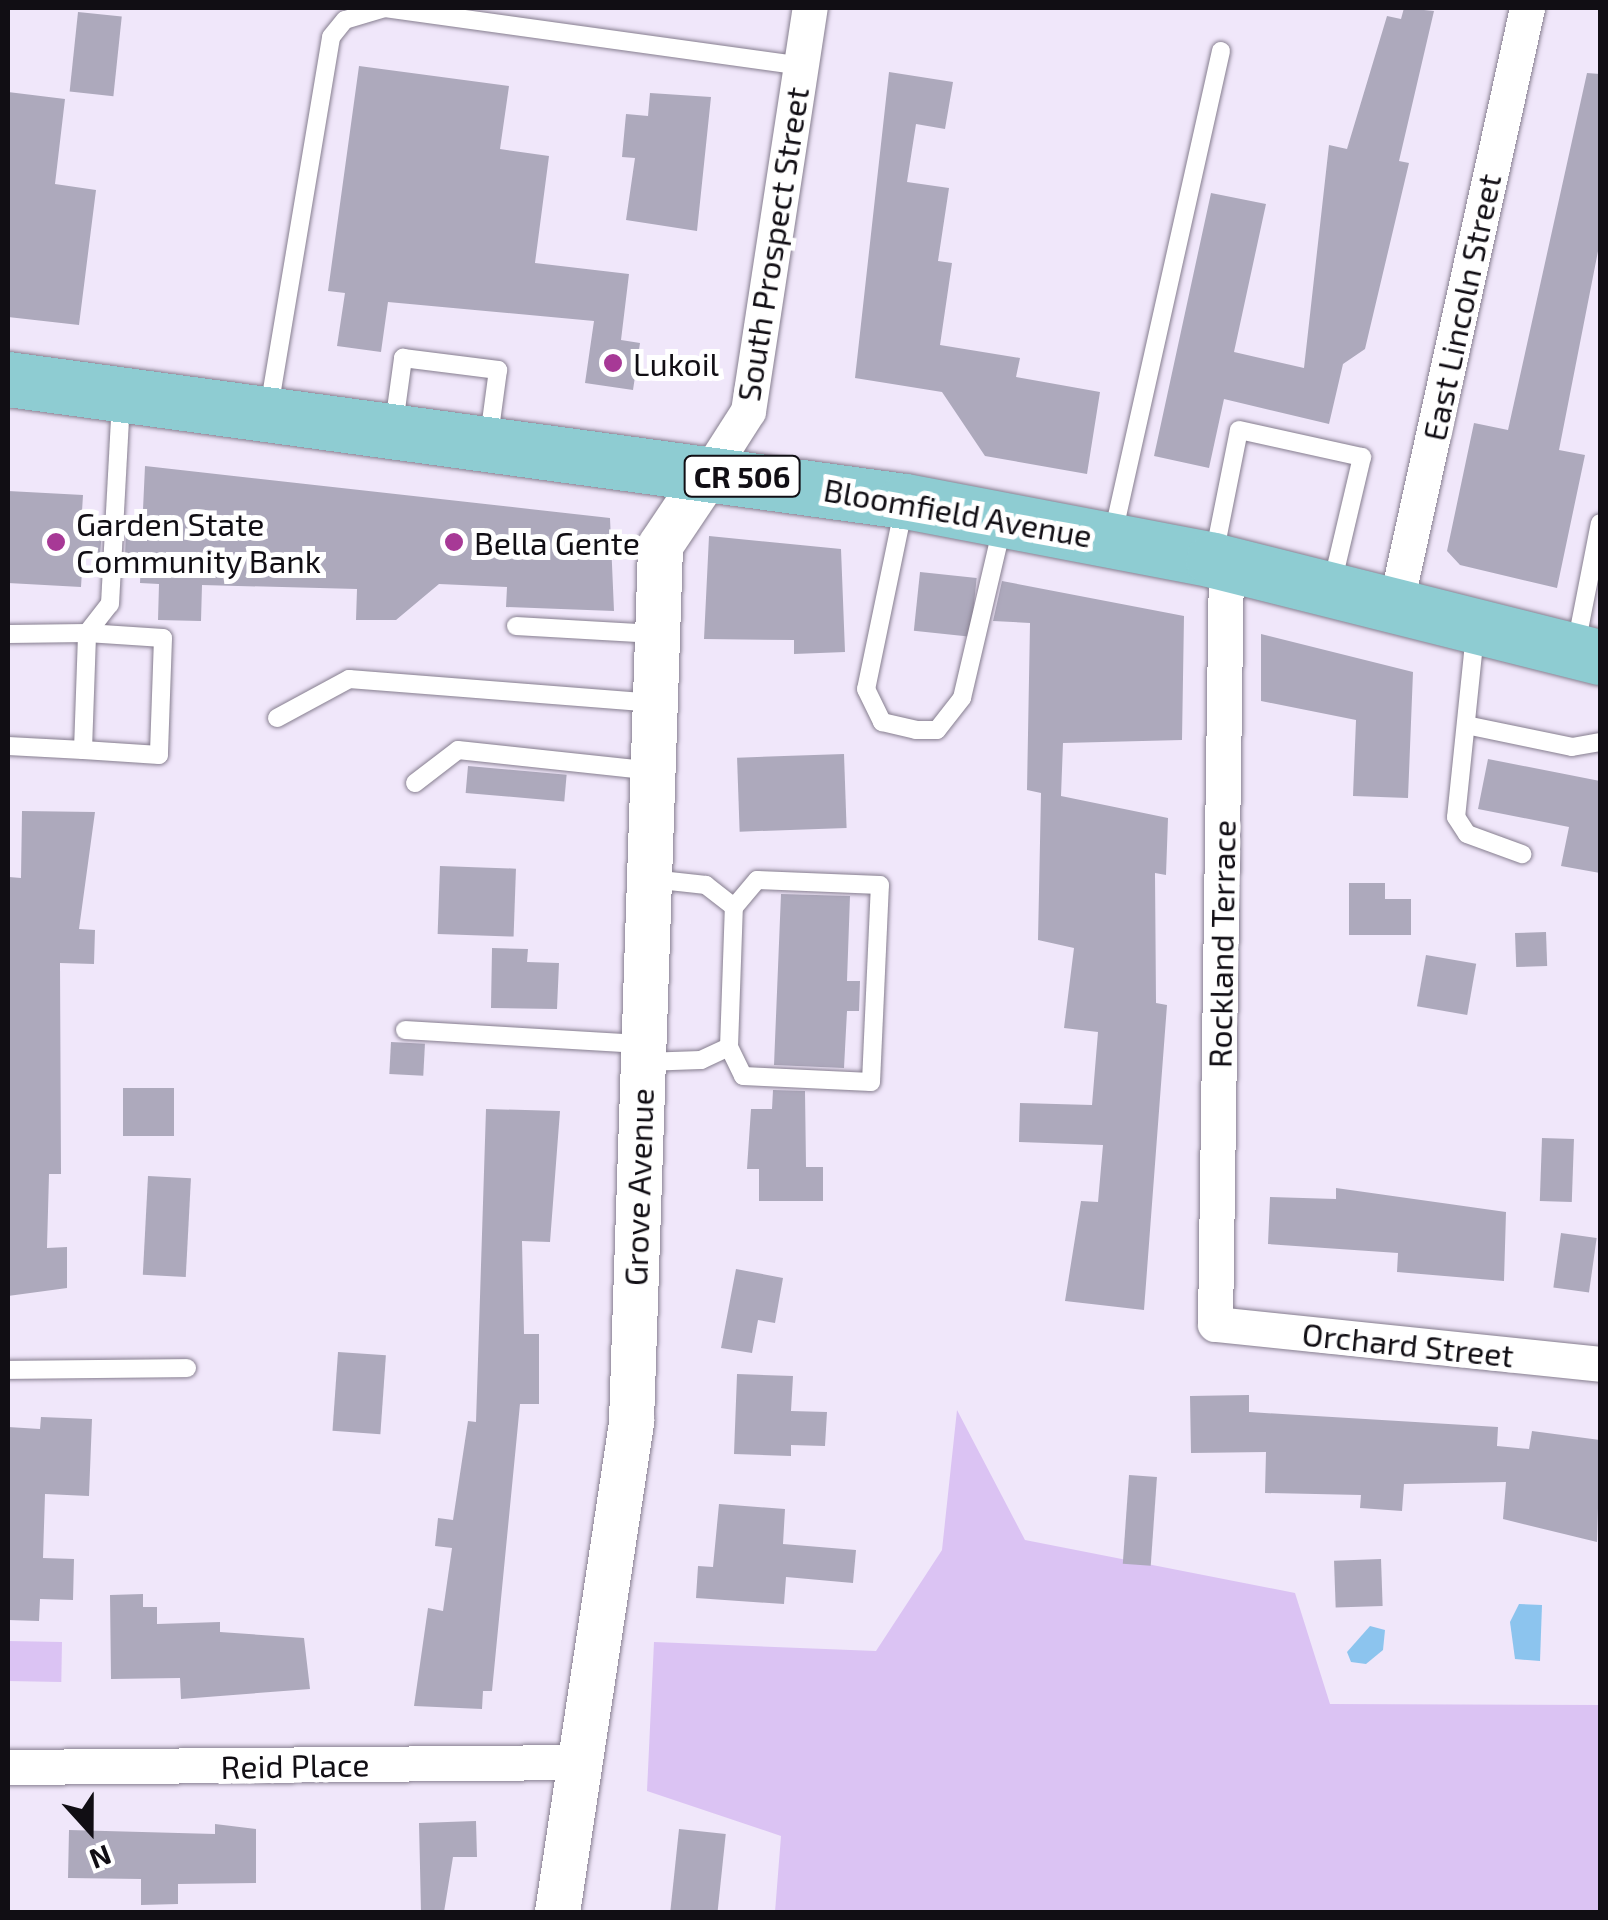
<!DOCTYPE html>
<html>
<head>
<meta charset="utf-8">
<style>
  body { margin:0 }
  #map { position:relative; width:1608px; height:1920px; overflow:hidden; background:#f0e7fa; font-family:"Exo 2",sans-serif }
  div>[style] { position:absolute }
  .green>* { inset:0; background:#dbc3f3; transform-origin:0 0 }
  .water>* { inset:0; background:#8cc4ee }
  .building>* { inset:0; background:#ada9bc; transform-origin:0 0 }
  .roads { filter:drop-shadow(0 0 2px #867e8f) drop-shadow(0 0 2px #867e8f) }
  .service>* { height:18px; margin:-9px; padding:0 9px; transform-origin:9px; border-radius:9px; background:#fff }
  .minor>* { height:35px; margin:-17.5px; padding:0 17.5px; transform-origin:17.5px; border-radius:17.5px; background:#fff }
  .tertiary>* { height:45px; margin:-22.5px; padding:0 22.5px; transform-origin:22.5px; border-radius:22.5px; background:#fff }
  .primary>* { height:55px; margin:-27.5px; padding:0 27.5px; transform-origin:27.5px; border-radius:27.5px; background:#8eccd2 }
  .dots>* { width:28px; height:28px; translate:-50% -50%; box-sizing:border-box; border:5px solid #fff; border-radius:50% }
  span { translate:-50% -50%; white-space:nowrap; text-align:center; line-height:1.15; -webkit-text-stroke:10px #fff; paint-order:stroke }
  .shield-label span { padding:2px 8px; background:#fff; border:2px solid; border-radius:8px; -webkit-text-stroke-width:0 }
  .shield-label { font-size:30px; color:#110e14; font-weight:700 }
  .street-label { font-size:32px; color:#110e14 }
  .poi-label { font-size:32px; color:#110e14 }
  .left { translate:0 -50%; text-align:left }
  .frame { position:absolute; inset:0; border:10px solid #110e14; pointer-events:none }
  .north { position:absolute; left:40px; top:1780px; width:100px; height:100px; -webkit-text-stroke:8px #fff; paint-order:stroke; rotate:159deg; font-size:28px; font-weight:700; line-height:40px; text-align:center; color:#110e14 }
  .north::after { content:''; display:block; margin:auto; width:35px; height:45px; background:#110e14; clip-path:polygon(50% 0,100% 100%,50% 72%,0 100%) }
</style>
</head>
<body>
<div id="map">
  <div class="green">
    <div style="clip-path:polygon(957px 1410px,1025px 1540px,1295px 1593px,1330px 1704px,1600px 1705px,1600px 1912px,775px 1912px,781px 1836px,647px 1791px,654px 1642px,876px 1651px,942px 1550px)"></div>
    <div style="left:8px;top:1641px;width:54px;height:40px;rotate:1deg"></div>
  </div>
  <div class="water">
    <div style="clip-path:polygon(1519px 1604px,1542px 1605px,1540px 1661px,1515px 1659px,1510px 1622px)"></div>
    <div style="clip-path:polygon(1370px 1626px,1385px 1630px,1383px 1650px,1366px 1664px,1351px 1662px,1347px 1652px)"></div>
  </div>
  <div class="building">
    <div style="clip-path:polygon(1404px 8px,1434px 11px,1399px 161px,1409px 163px,1365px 349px,1343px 364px,1329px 424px,1224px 399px,1209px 468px,1154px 456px,1211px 193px,1266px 204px,1234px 352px,1304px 368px,1329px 145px,1347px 149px,1387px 16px,1401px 19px)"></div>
    <div style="left:78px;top:12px;width:44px;height:80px;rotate:6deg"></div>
    <div style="clip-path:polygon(359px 66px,509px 86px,500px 149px,549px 156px,535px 263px,629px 274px,621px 340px,640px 343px,633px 390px,585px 383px,594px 321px,388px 302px,381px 352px,337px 346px,345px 293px,328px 291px)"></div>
    <div style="clip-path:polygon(889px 72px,953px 82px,945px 129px,916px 124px,907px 182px,949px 188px,938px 261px,952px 263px,940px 345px,1020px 358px,1016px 377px,1100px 392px,1087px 474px,985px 456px,942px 392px,855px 378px)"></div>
    <div style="clip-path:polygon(1587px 73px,1600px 74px,1600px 241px,1559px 450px,1585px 455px,1557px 588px,1460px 565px,1447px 551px,1474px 423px,1508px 430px)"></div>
    <div style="clip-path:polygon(8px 92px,65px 99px,55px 184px,96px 190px,79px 325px,8px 317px)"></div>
    <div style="clip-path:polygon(650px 93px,711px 97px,697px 231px,626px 220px,635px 158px,622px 157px,626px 114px,648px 116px)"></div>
    <div style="clip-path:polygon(145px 466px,610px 518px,614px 611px,506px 607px,507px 587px,439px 584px,396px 620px,356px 620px,357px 589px,202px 585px,201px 621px,158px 620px,159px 584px,140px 583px,141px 558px,125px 557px,126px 530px,142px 531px)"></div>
    <div style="clip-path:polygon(8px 491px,83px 495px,81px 528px,102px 529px,100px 556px,83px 555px,81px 587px,8px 583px)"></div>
    <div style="clip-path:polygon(709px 536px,841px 549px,845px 652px,794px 654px,794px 640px,704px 639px)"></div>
    <div style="left:920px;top:572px;width:57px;height:59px;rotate:6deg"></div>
    <div style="clip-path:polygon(1002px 581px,1184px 616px,1182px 740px,1063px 743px,1061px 796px,1168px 818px,1166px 875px,1155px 873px,1156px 1003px,1167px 1005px,1144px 1310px,1065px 1301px,1081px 1201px,1098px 1202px,1103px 1145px,1019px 1142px,1020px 1103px,1092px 1105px,1098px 1032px,1064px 1028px,1074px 948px,1038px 940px,1041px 793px,1027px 790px,1030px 623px,993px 621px)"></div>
    <div style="clip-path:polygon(1261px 634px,1413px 672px,1408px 798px,1353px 796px,1356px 720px,1261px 701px)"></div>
    <div style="left:844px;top:754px;width:74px;height:107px;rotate:88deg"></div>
    <div style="clip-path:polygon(1488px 759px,1600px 781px,1600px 873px,1561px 866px,1569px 827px,1478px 809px)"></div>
    <div style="left:468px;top:766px;width:99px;height:27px;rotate:5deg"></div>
    <div style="clip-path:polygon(22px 811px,95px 812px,79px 929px,95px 930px,94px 964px,60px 963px,61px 1174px,49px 1174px,47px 1248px,67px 1247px,67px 1288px,8px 1296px,8px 906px,9px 877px,21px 878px)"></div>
    <div style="left:440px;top:866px;width:76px;height:68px;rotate:2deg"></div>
    <div style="clip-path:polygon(1349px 883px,1385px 883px,1385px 899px,1411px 899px,1411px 935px,1349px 935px)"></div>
    <div style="clip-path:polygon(781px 894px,850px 896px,847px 981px,860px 981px,859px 1011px,847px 1011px,844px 1068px,774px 1065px)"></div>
    <div style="left:1546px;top:932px;width:34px;height:31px;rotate:88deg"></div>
    <div style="clip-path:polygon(492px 948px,528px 949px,527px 962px,559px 963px,557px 1009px,491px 1008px)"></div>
    <div style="left:1426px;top:955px;width:51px;height:52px;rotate:10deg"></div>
    <div style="left:391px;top:1042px;width:34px;height:32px;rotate:3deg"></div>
    <div style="left:123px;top:1088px;width:51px;height:48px"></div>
    <div style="clip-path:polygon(773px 1090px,805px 1091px,806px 1167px,823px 1167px,823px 1201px,759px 1201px,759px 1169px,747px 1169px,751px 1109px,772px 1109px)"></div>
    <div style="clip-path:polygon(486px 1109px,560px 1111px,550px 1242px,522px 1241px,524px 1334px,539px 1334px,539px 1404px,520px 1404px,492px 1691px,483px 1691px,482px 1709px,414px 1706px,428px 1608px,443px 1611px,452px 1548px,435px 1546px,438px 1518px,453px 1520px,468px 1421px,476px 1422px)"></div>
    <div style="left:1542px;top:1138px;width:32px;height:63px;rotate:2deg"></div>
    <div style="left:148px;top:1176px;width:43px;height:99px;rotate:3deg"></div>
    <div style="clip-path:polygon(1336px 1188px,1506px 1212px,1504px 1281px,1397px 1272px,1398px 1253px,1268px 1244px,1270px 1197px,1336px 1199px)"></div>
    <div style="left:1561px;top:1233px;width:36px;height:55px;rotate:8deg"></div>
    <div style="clip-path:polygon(736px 1269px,783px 1278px,775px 1323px,758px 1320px,752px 1353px,721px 1348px)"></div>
    <div style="left:338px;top:1352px;width:48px;height:79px;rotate:4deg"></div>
    <div style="clip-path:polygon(737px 1374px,793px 1376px,791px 1411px,827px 1412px,825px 1446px,791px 1445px,791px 1456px,734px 1454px)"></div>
    <div style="clip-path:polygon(1249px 1395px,1249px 1412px,1498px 1427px,1497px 1446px,1529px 1449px,1532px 1431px,1600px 1440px,1597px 1542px,1503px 1519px,1506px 1482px,1404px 1484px,1402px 1511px,1360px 1508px,1361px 1495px,1265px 1493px,1266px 1452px,1191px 1453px,1190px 1396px)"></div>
    <div style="clip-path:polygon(41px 1417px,92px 1419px,89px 1496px,45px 1494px,43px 1558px,74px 1559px,73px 1600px,40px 1599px,39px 1621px,8px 1620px,8px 1427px,40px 1429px)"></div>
    <div style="left:1129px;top:1475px;width:28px;height:89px;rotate:4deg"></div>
    <div style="clip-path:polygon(719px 1504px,785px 1509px,783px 1544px,856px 1550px,853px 1583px,786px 1577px,784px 1604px,696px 1598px,698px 1566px,713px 1567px)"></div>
    <div style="left:1381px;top:1559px;width:47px;height:47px;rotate:88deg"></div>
    <div style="clip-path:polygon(143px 1594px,143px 1607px,157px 1607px,157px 1624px,220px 1622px,220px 1632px,304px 1638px,310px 1689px,181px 1699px,180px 1678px,111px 1679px,110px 1595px)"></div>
    <div style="clip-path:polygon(476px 1821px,477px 1857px,453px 1857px,444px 1912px,421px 1912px,419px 1823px)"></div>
    <div style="clip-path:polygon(215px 1824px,256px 1829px,256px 1883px,178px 1884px,178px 1904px,141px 1905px,141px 1879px,68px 1878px,69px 1830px,215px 1834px)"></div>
    <div style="left:679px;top:1829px;width:47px;height:84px;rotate:6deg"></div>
  </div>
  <div class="roads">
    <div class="service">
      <div style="left:269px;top:408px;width:376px;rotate:-80.5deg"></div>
      <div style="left:331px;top:37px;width:22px;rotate:-51deg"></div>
      <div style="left:345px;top:20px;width:42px;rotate:-16.7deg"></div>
      <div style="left:385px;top:8px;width:420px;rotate:7.9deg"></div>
      <div style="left:394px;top:424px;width:67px;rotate:-82.2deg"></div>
      <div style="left:403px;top:358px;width:96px;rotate:7.2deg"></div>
      <div style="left:498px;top:370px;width:68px;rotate:97.7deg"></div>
      <div style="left:904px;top:506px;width:187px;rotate:101.7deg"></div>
      <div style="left:866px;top:689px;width:37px;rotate:64deg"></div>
      <div style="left:882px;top:722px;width:35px;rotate:13deg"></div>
      <div style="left:916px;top:730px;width:21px"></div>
      <div style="left:937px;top:730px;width:41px;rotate:-52deg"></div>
      <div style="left:962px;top:698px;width:176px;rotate:-76.8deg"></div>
      <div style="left:1113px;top:534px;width:495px;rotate:-77.4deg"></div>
      <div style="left:1214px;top:555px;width:127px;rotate:-78.7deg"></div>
      <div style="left:1239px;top:430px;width:126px;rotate:12.4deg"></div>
      <div style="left:1362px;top:457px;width:130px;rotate:103.3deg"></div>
      <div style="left:516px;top:626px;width:139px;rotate:3.3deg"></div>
      <div style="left:8px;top:634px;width:79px;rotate:-0.7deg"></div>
      <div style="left:87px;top:633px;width:37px;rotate:-52deg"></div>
      <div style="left:110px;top:604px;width:203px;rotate:-86.9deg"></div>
      <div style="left:1475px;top:634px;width:184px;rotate:95.9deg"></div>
      <div style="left:1456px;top:817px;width:20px;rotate:57deg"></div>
      <div style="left:1467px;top:834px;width:59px;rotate:20deg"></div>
      <div style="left:1576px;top:645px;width:124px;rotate:-78.9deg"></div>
      <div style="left:277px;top:718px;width:82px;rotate:-28.4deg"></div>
      <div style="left:349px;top:679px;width:307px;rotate:4.5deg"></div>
      <div style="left:1466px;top:725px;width:108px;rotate:11.7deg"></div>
      <div style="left:1572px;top:747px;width:28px;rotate:-10deg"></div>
      <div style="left:8px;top:746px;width:75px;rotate:3.1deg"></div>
      <div style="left:83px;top:750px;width:117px;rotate:-88deg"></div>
      <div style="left:87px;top:633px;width:76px;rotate:3.8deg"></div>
      <div style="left:163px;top:638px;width:117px;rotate:92deg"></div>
      <div style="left:159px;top:755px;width:76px;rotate:-176.2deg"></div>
      <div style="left:415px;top:783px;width:54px;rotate:-37.5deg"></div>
      <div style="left:458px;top:750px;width:197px;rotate:6.1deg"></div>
      <div style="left:405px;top:1030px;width:239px;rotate:3.4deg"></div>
      <div style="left:729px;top:1047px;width:32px;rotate:64deg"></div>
      <div style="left:743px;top:1076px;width:128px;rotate:2.7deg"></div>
      <div style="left:871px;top:1082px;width:197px;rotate:-87.4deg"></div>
      <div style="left:880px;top:885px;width:123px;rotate:-177.7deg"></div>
      <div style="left:757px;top:880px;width:35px;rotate:130deg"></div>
      <div style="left:644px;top:1062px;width:57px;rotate:-2deg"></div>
      <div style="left:701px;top:1060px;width:31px;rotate:-25deg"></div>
      <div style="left:729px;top:1047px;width:140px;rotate:-88deg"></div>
      <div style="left:734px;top:907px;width:36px;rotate:-142deg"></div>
      <div style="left:706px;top:885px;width:55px;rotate:-173.8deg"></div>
      <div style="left:8px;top:1370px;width:179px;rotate:-0.6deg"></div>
    </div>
    <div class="minor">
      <div style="left:709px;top:472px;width:72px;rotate:-57.4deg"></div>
      <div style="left:748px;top:411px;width:408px;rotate:-81.3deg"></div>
      <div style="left:1226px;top:564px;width:760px;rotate:90.83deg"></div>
      <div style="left:1215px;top:1324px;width:387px;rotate:5.9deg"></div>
      <div style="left:1395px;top:607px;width:613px;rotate:-77.57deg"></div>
      <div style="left:8px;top:1767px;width:574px;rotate:-0.5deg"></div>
    </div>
    <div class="tertiary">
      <div style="left:557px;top:1912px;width:497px;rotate:-81.4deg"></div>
      <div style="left:631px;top:1421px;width:876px;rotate:-88.1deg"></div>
      <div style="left:660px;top:545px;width:88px;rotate:-56.1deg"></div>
    </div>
    <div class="primary">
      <div style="left:8px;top:379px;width:905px;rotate:7.75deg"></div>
      <div style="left:905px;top:501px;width:314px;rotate:10.8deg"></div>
      <div style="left:1213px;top:560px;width:399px;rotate:14.1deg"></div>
    </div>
  </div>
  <div class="dots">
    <div style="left:613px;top:363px;background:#a73996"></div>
    <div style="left:56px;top:542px;background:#a73996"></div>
    <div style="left:454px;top:542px;background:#a73996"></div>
  </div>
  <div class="shield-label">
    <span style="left:742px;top:476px">CR 506</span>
  </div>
  <div class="street-label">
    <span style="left:772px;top:244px;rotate:-81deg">South Prospect Street</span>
    <span style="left:1461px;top:307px;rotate:-78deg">East Lincoln Street</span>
    <span style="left:958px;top:512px;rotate:10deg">Bloomfield Avenue</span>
    <span style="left:1221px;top:944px;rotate:-89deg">Rockland Terrace</span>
    <span style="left:638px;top:1187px;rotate:-88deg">Grove Avenue</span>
    <span style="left:1408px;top:1344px;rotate:6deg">Orchard Street</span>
    <span style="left:295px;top:1765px;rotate:-1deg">Reid Place</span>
  </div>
  <div class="poi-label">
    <span class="left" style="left:633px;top:363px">Lukoil</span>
    <span class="left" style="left:76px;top:542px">Garden State<br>Community Bank</span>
    <span class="left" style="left:474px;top:542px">Bella Gente</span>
  </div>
  <div class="frame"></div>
  <div class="north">N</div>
</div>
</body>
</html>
